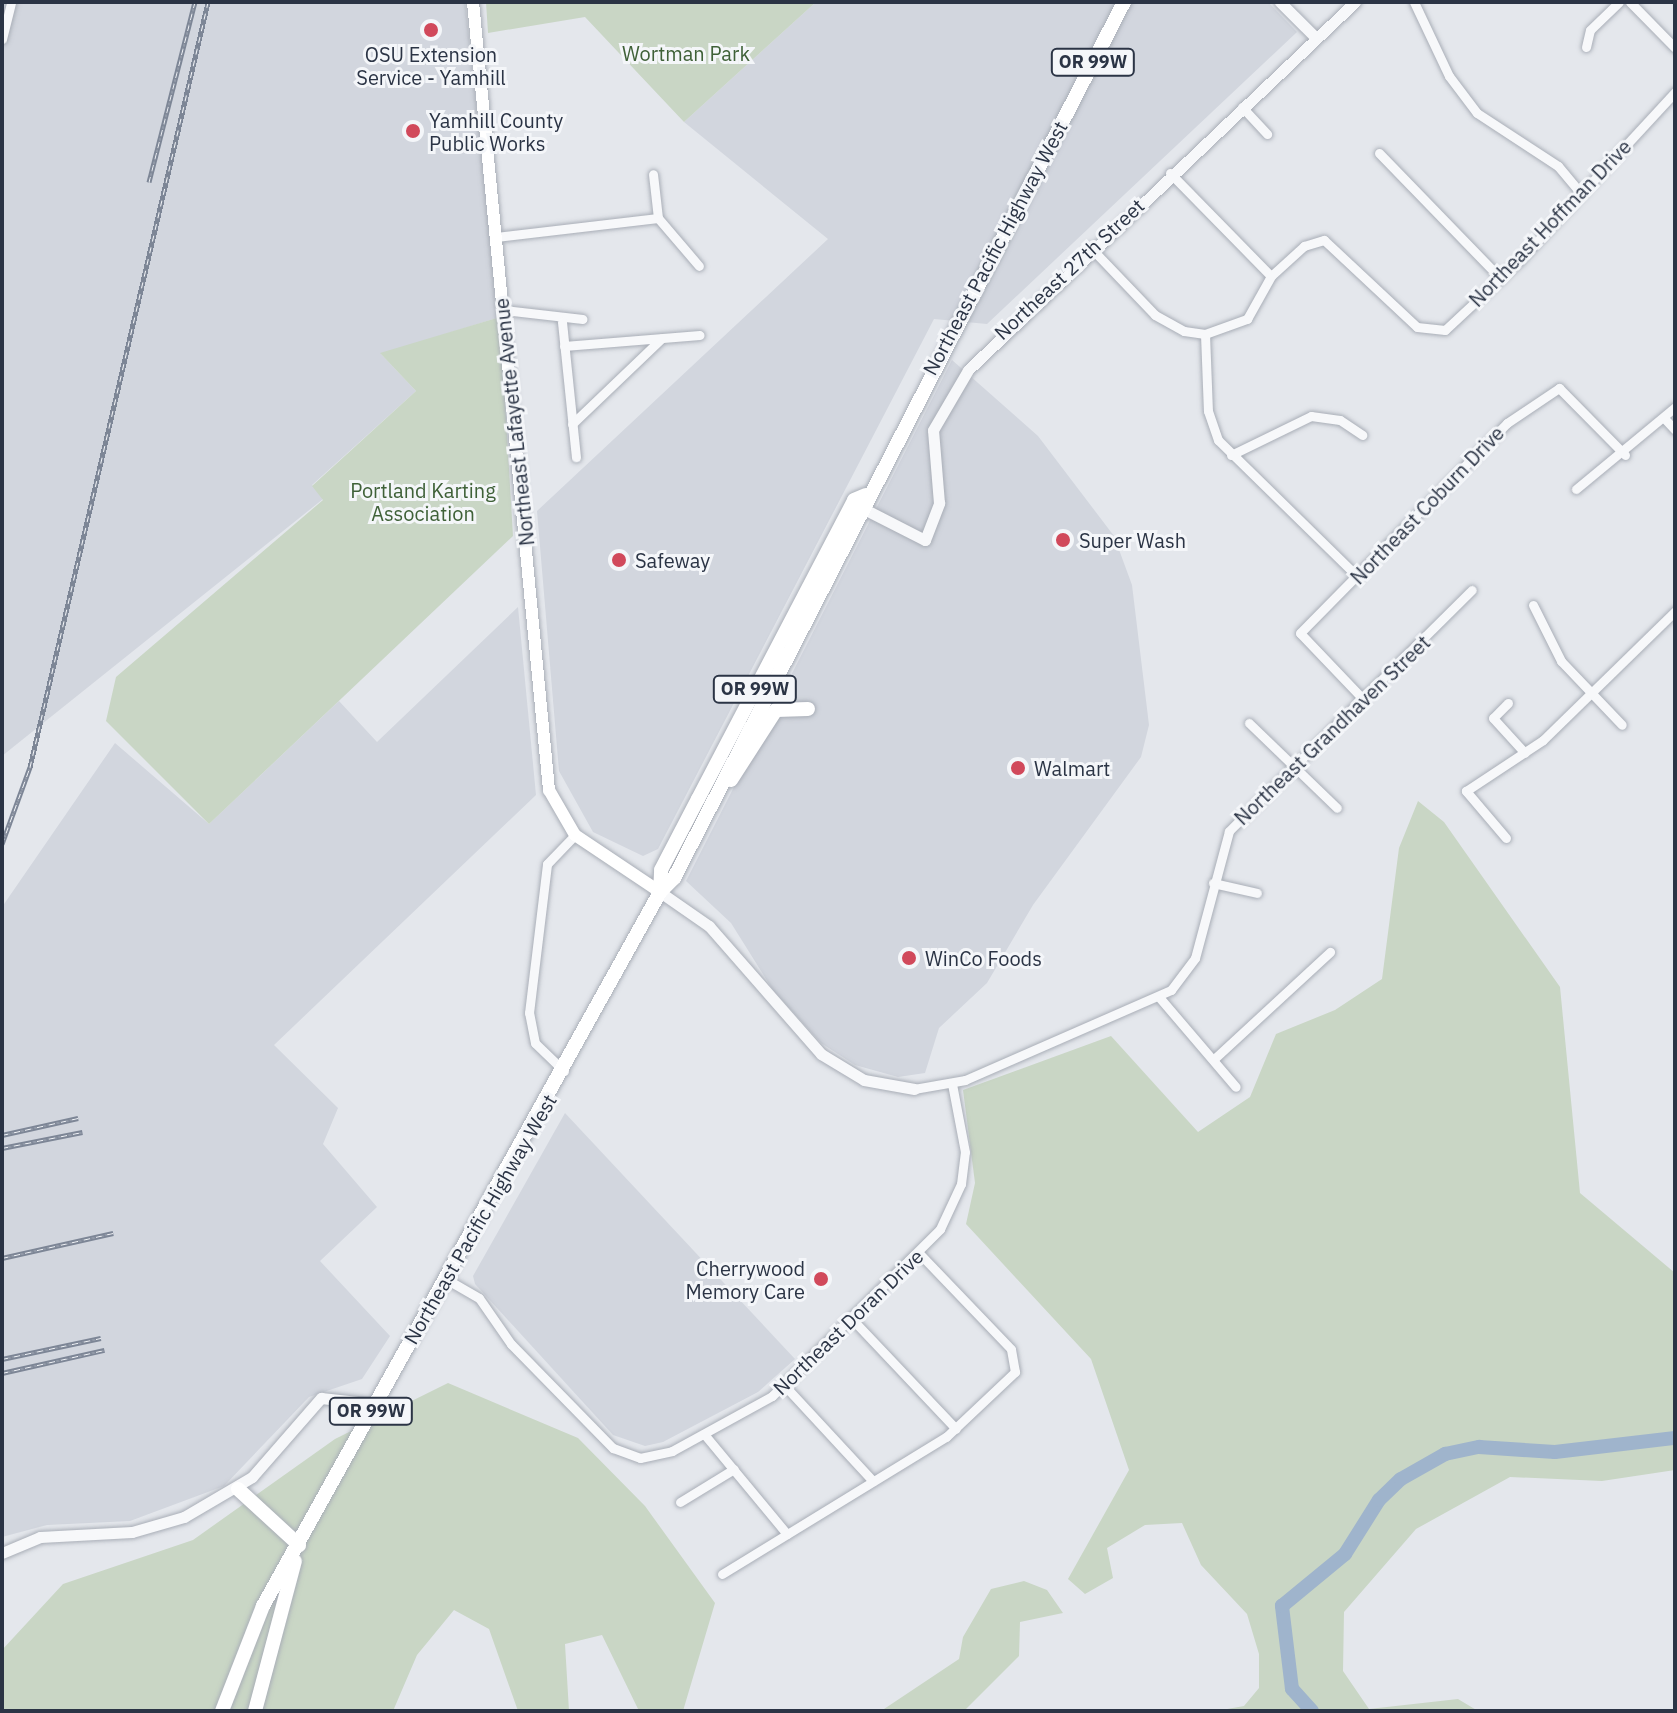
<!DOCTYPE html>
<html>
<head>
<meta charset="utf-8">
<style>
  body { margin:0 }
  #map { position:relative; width:1677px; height:1713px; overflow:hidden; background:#e4e7ec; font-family:"IBM Plex Sans",sans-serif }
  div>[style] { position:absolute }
  .built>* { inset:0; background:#d2d6de }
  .green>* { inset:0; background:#c9d6c5 }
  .river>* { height:14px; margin:-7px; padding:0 7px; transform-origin:7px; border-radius:7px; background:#9fb4cc }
  .roads { filter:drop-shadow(0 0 2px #a9aeb7) drop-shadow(0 0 2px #a9aeb7) }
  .minor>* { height:9px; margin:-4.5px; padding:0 4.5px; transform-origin:4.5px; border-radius:4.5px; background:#f7f8fa }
  .tertiary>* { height:11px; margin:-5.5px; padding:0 5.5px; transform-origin:5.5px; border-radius:5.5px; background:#f7f8fa }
  .secondary>* { height:12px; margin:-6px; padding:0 6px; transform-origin:6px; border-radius:6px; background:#fff }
  .trunk>* { height:14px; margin:-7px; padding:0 7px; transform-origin:7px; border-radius:7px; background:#fff }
  .rail>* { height:5px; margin-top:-2.5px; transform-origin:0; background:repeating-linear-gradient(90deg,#f4f6f9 0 6px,#7d8696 0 12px); box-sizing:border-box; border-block:2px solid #7d8696 }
  .dots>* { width:22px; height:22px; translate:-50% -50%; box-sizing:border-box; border:4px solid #f4f6f9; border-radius:50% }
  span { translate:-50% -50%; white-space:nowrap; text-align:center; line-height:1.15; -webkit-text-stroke:6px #f4f6f9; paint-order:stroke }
  .shield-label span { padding:2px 6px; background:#f4f6f9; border:2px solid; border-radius:6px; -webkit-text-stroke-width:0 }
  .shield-label { font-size:18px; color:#2b3445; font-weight:700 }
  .park-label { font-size:20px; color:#3f6138 }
  .poi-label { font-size:20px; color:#2b3445 }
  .left { translate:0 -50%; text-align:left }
  .right { translate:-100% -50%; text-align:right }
  .street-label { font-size:20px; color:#2b3445 }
  .frame { position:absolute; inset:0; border:4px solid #2b3445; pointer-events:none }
</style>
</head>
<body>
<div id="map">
  <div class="built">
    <div style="clip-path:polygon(2px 2px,465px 2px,500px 317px,381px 354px,416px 391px,312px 485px,323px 499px,2px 756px)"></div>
    <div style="clip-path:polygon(816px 2px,1268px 2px,1297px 32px,987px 324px,934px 319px,658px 849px,643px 856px,593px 832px,559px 771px,537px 511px,828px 239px,684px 122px)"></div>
    <div style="clip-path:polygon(952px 360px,1038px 436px,1114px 536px,1132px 585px,1149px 725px,1141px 757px,1033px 905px,987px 983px,939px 1028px,925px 1073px,898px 1077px,855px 1065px,821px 1043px,773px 990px,731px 923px,686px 881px)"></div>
    <div style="clip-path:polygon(518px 607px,536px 795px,274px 1045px,338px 1108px,323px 1144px,377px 1207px,320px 1261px,390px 1336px,362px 1379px,309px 1397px,224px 1486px,130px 1521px,47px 1525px,2px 1537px,2px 907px,115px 743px,209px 824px,339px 701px,377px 742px)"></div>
    <div style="clip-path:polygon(565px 1113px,795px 1359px,758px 1392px,663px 1442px,645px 1446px,613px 1435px,475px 1284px,473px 1276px)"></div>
  </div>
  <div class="green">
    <div style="clip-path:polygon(486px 2px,816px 2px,684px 122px,585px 17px,488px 33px)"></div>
    <div style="clip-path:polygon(500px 317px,513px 536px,209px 824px,106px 721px,116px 677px,323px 500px,312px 486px,416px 391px,380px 353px)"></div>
    <div style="clip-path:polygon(1418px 801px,1444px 822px,1560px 987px,1580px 1193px,1675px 1273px,1675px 1470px,1602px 1481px,1510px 1477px,1416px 1529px,1344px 1612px,1343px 1671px,1369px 1709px,1458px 1699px,1478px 1711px,1216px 1711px,1244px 1706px,1259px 1688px,1259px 1654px,1247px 1614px,1201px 1565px,1182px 1523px,1145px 1525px,1107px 1548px,1113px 1578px,1085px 1594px,1068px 1579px,1129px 1470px,1091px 1359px,966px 1224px,975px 1183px,963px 1090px,1111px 1036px,1198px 1132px,1250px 1097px,1276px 1034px,1335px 1010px,1382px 979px,1399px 848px)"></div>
    <div style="clip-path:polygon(448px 1383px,578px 1438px,645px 1506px,715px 1603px,683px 1711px,639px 1711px,602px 1635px,565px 1644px,569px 1711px,518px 1711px,489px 1629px,454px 1610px,417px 1655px,393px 1711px,2px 1711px,2px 1650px,63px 1584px,193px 1540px,335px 1439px)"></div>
    <div style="clip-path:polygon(1024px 1581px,1047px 1590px,1063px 1613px,1020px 1622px,1019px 1656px,964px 1711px,881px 1711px,959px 1659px,963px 1637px,991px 1589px)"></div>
  </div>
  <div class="river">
    <div style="left:1312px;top:1711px;width:30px;rotate:-132deg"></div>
    <div style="left:1292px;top:1689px;width:84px;rotate:-96.9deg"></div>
    <div style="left:1282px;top:1606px;width:82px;rotate:-39.5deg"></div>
    <div style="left:1345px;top:1554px;width:64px;rotate:-57.8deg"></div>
    <div style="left:1379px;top:1500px;width:30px;rotate:-44deg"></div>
    <div style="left:1401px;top:1479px;width:51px;rotate:-29.6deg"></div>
    <div style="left:1445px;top:1454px;width:35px;rotate:-12deg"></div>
    <div style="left:1479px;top:1447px;width:76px;rotate:3.8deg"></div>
    <div style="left:1555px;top:1452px;width:121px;rotate:-6.7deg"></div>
  </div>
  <div class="roads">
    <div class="minor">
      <div style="left:1414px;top:2px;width:82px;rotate:64.7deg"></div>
      <div style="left:1449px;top:76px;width:46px;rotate:52.9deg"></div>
      <div style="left:1477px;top:113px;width:97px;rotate:33.2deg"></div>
      <div style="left:1558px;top:166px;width:35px;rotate:50deg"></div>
      <div style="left:1630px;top:2px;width:64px;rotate:45.6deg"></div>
      <div style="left:2px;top:39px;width:38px;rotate:-76deg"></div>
      <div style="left:1586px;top:47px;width:17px;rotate:-77deg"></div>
      <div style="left:1590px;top:30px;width:40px;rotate:-44deg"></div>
      <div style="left:1242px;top:107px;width:37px;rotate:47deg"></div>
      <div style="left:1379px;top:153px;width:175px;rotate:45.9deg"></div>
      <div style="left:1170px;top:173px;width:144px;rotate:45.6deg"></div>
      <div style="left:658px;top:218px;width:63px;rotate:49.5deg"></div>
      <div style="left:496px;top:237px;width:163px;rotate:-6.7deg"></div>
      <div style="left:658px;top:218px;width:44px;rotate:-96.5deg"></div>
      <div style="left:1090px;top:247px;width:94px;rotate:46.3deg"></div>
      <div style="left:1155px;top:315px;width:33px;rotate:29deg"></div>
      <div style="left:1184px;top:331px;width:21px;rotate:8deg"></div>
      <div style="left:1205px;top:334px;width:45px;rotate:-19.7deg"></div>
      <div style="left:1247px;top:319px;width:49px;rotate:-60.8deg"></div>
      <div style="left:1271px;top:276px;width:45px;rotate:-42.3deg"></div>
      <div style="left:1304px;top:246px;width:21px;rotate:-17deg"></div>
      <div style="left:1324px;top:240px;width:127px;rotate:43.1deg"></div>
      <div style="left:1417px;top:327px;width:28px;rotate:6deg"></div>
      <div style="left:1445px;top:330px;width:103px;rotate:-43deg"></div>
      <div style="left:1520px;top:260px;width:229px;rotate:-47.3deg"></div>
      <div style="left:504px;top:310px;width:79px;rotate:6.6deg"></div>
      <div style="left:562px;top:322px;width:136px;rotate:84.1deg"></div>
      <div style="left:1205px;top:334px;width:77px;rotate:87.8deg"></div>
      <div style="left:1208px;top:411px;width:31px;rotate:71deg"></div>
      <div style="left:1218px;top:440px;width:196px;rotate:44.4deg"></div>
      <div style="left:564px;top:346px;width:136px;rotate:-4.6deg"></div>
      <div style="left:1664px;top:418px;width:16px;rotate:47deg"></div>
      <div style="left:572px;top:424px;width:124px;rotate:-43.7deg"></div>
      <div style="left:1231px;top:455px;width:89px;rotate:-26deg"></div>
      <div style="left:1311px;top:416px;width:29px;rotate:8deg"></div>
      <div style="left:1340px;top:420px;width:27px;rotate:34deg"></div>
      <div style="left:1576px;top:489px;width:129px;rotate:-39.6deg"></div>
      <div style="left:1533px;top:605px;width:63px;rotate:63.4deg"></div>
      <div style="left:1561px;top:661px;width:88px;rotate:46.4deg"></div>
      <div style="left:1363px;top:699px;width:91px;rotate:-133.7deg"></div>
      <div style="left:1300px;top:633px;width:295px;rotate:-45.4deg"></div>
      <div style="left:1507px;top:423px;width:63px;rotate:-33.9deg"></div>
      <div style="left:1559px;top:388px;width:94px;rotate:45.4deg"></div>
      <div style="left:1508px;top:703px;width:21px;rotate:135deg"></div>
      <div style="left:1493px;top:718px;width:47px;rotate:47.6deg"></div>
      <div style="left:1249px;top:723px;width:122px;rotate:44deg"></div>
      <div style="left:1506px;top:838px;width:62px;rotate:-130.4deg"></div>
      <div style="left:1466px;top:791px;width:92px;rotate:-33.5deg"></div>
      <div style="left:1543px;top:740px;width:185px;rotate:-44.3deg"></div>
      <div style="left:1213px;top:883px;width:45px;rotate:12.8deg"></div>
      <div style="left:1159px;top:997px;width:118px;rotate:49.5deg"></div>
      <div style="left:1214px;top:1059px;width:158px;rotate:-42.7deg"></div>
      <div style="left:564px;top:1071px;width:40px;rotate:-136deg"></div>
      <div style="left:535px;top:1043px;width:31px;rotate:-101deg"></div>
      <div style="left:529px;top:1013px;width:150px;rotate:-83.1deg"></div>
      <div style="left:547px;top:864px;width:40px;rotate:-46deg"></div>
      <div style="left:914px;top:1089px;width:52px;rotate:-10deg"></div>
      <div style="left:965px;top:1080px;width:225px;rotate:-23.6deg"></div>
      <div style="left:1171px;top:990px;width:40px;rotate:-53deg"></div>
      <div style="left:1195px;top:958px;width:131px;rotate:-75deg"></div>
      <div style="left:1229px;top:831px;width:342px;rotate:-44.8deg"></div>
      <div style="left:446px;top:1279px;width:38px;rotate:30deg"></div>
      <div style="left:479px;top:1298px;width:56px;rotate:55.2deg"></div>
      <div style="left:511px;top:1344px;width:146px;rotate:45.6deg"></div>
      <div style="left:613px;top:1448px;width:29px;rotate:20deg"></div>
      <div style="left:640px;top:1458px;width:33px;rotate:-12deg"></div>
      <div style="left:672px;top:1451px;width:114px;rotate:-28.8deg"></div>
      <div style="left:772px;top:1396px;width:237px;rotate:-44.8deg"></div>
      <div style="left:940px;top:1229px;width:50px;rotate:-65deg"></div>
      <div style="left:961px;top:1184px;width:32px;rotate:-83deg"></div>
      <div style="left:965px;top:1152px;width:69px;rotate:-100.8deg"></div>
      <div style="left:852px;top:1319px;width:151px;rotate:46.6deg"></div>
      <div style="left:784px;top:1385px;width:131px;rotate:47.2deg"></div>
      <div style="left:704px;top:1434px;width:130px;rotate:50.3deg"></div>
      <div style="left:680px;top:1502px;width:63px;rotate:-31.4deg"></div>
      <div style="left:722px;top:1574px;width:263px;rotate:-31.5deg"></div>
      <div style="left:946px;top:1437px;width:95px;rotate:-43.3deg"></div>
      <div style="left:1015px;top:1372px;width:23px;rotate:-100deg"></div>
      <div style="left:1011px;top:1349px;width:133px;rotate:-133.8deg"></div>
    </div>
    <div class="tertiary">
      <div style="left:1280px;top:2px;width:51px;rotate:45deg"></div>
      <div style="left:868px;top:511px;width:64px;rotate:27deg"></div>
      <div style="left:925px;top:540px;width:40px;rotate:-69deg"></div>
      <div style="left:939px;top:503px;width:73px;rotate:-94.7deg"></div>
      <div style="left:933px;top:430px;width:69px;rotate:-59.7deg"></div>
      <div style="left:968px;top:370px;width:534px;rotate:-43.56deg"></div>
      <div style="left:660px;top:892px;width:60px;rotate:34.8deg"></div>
      <div style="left:709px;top:926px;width:170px;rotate:48.8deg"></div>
      <div style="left:821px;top:1054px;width:50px;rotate:31.2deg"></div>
      <div style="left:864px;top:1080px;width:51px;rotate:10.2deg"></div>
      <div style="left:2px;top:1553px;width:41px;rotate:-22.8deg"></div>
      <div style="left:40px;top:1537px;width:92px;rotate:-3.1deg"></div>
      <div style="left:132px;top:1532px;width:54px;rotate:-16.1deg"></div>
      <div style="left:184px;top:1517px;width:79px;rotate:-30.5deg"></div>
      <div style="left:252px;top:1477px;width:105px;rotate:-48.9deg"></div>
      <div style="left:321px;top:1398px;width:55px;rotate:6.2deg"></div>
    </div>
    <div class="secondary">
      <div style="left:473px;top:2px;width:792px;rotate:84.49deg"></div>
      <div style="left:549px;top:790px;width:52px;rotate:60deg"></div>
      <div style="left:575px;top:835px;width:102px;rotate:33.8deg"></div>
    </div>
    <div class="trunk">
      <div style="left:731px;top:780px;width:83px;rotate:-57.3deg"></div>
      <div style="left:776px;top:710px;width:32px;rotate:-2deg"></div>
      <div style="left:660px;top:892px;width:22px;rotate:-87deg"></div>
      <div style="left:661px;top:870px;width:80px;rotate:-62.5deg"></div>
      <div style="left:698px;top:799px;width:337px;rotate:-62.4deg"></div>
      <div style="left:854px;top:500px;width:13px;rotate:-23deg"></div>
      <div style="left:238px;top:1489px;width:83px;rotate:42.6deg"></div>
      <div style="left:222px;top:1711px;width:113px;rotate:-68.7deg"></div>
      <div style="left:263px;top:1606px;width:817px;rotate:-60.92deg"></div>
      <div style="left:660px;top:892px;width:20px;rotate:-45deg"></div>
      <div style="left:674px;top:878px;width:985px;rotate:-62.81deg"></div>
      <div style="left:255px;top:1711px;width:155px;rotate:-75.1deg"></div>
    </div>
  </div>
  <div class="rail">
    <div style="left:149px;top:182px;width:186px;rotate:-75.7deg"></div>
    <div style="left:2px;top:844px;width:82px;rotate:-70deg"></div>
    <div style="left:30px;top:767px;width:785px;rotate:-76.9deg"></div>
    <div style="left:2px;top:1135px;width:78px;rotate:-12.6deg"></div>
    <div style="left:2px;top:1148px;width:82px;rotate:-11.3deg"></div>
    <div style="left:2px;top:1258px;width:114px;rotate:-12.7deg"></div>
    <div style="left:2px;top:1359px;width:101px;rotate:-12deg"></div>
    <div style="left:2px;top:1373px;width:105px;rotate:-12.7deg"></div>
  </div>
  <div class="dots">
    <div style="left:431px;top:30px;background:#d1495b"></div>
    <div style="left:413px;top:131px;background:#d1495b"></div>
    <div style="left:1063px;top:540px;background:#d1495b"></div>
    <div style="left:619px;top:560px;background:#d1495b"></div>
    <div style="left:1018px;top:768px;background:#d1495b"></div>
    <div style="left:909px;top:958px;background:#d1495b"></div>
    <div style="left:821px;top:1279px;background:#d1495b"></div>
  </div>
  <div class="shield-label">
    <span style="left:1093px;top:62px">OR 99W</span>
    <span style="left:755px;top:689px">OR 99W</span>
    <span style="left:371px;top:1411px">OR 99W</span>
  </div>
  <div class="park-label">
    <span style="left:686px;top:53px">Wortman Park</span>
    <span style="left:423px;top:502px">Portland Karting<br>Association</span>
  </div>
  <div class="poi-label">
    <span style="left:431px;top:66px">OSU Extension<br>Service - Yamhill</span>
    <span class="left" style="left:429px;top:132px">Yamhill County<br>Public Works</span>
    <span class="left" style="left:1079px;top:540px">Super Wash</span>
    <span class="left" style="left:635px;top:560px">Safeway</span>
    <span class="left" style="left:1034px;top:768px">Walmart</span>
    <span class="left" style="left:925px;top:958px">WinCo Foods</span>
    <span class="right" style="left:805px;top:1280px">Cherrywood<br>Memory Care</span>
  </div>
  <div class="street-label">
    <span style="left:1550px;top:223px;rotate:-46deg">Northeast Hoffman Drive</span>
    <span style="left:995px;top:248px;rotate:-62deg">Northeast Pacific Highway West</span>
    <span style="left:1069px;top:269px;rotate:-43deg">Northeast 27th Street</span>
    <span style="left:514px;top:422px;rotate:-96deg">Northeast Lafayette Avenue</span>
    <span style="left:1427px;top:505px;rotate:-46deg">Northeast Coburn Drive</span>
    <span style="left:1332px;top:730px;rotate:-44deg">Northeast Grandhaven Street</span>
    <span style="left:480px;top:1219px;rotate:-60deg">Northeast Pacific Highway West</span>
    <span style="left:848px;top:1322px;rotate:-44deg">Northeast Doran Drive</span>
  </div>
  <div class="frame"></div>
</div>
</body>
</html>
